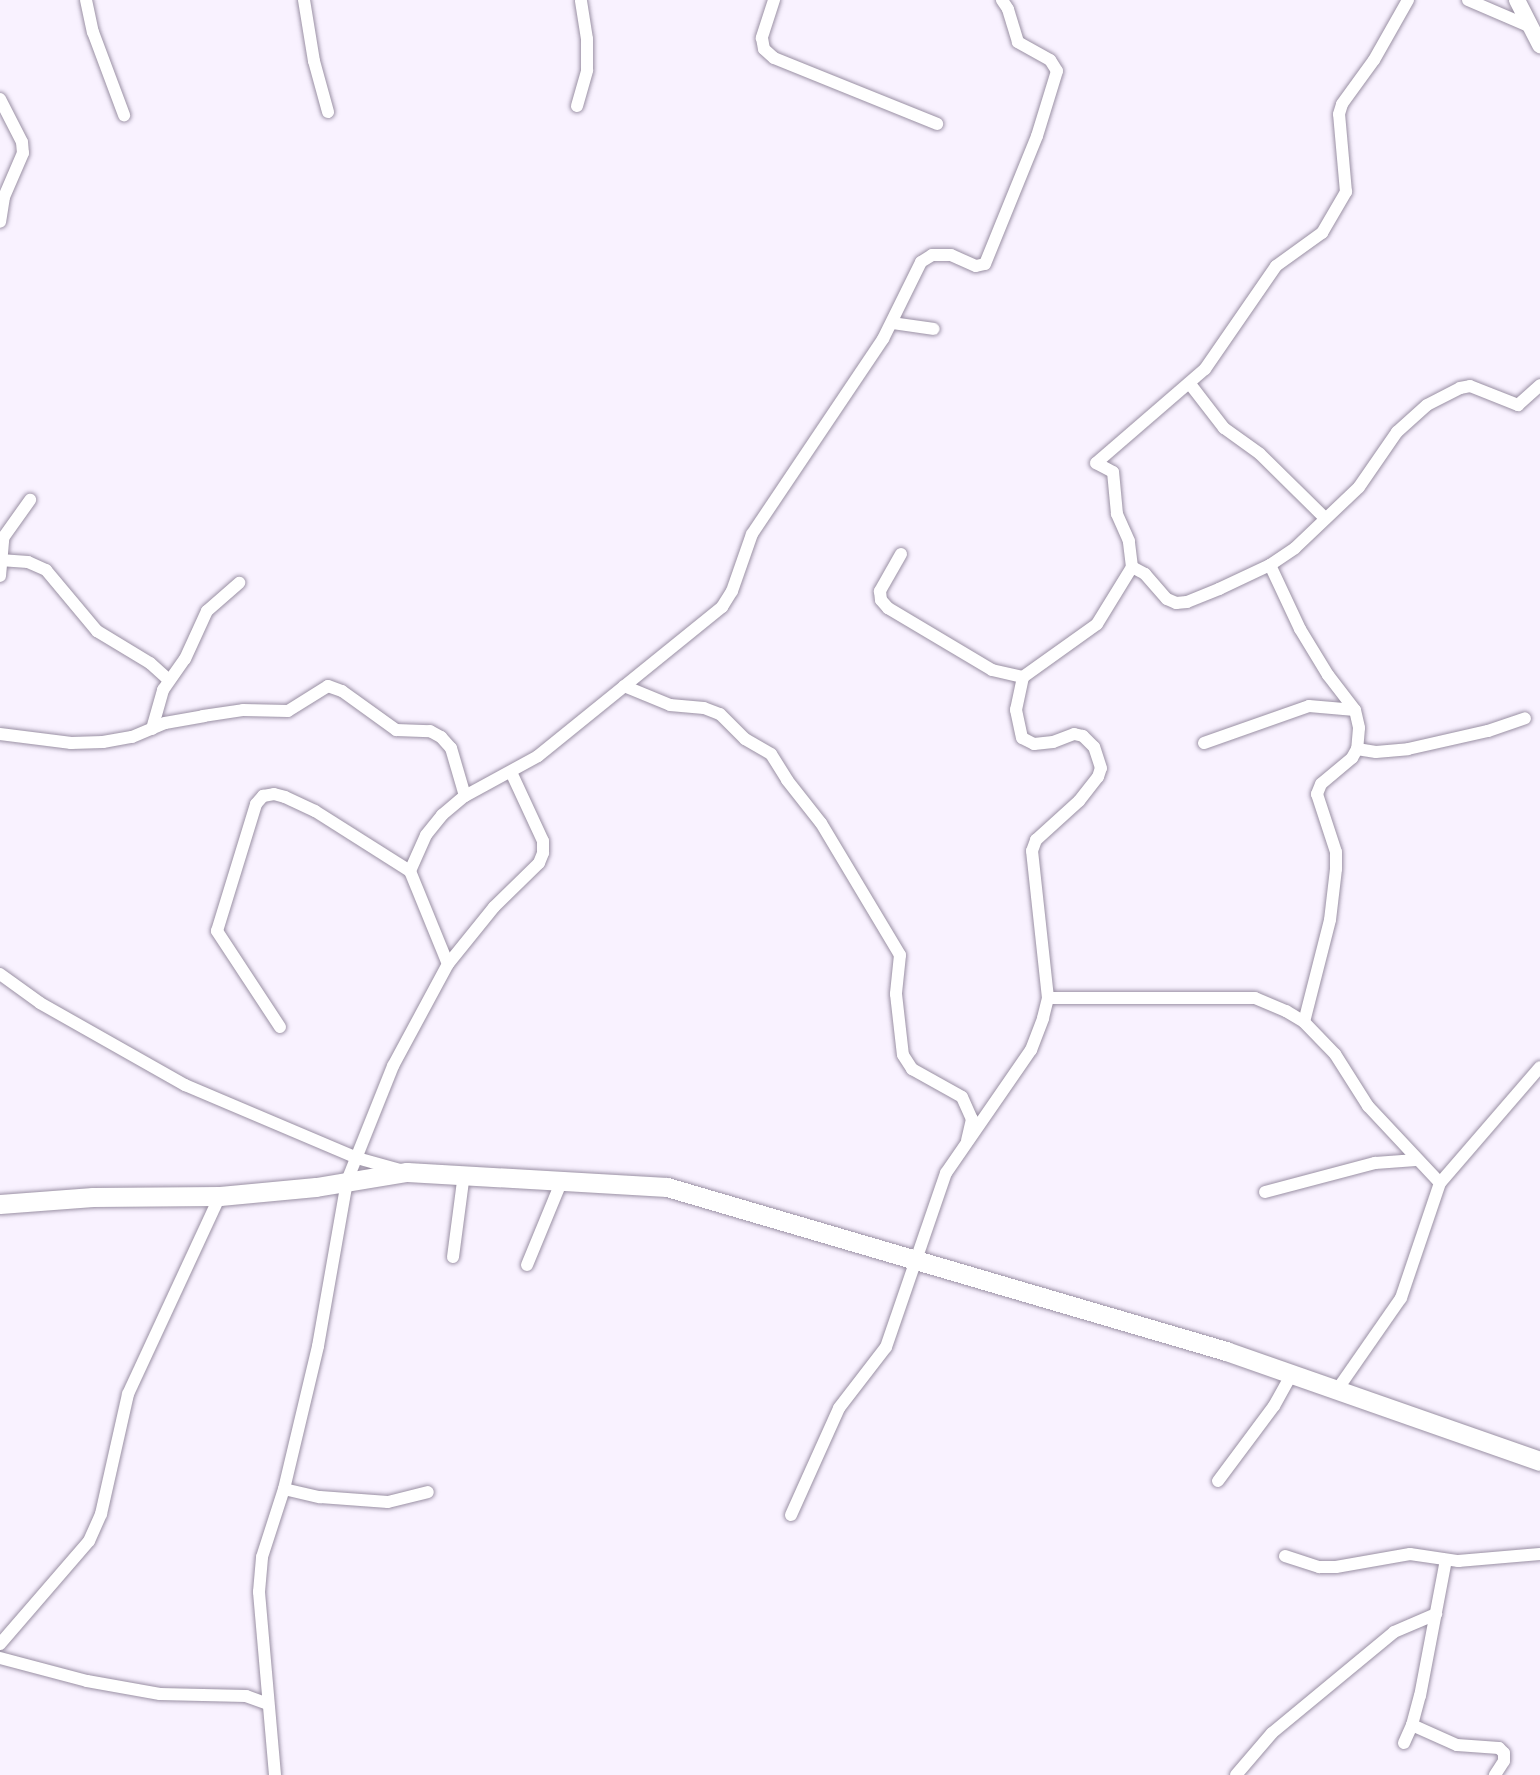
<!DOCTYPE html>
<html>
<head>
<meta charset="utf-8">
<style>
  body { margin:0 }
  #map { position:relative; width:1540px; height:1775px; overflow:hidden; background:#f9f2ff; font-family:"Public Sans",sans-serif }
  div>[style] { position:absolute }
  .roads { filter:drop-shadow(0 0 2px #9a90a4) drop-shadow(0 0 2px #9a90a4) }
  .minor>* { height:12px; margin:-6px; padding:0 6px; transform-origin:6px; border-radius:6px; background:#fff }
  .tertiary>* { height:16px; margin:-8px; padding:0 8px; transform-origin:8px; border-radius:8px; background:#fff }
  .secondary>* { height:19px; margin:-9.5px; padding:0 9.5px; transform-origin:9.5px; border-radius:9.5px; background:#fff }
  span { translate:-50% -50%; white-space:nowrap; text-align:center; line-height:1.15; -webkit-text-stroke:5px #fff; paint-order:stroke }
</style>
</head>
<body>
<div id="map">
  <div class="roads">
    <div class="minor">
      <div style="left:86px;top:0;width:33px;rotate:78deg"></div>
      <div style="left:93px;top:32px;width:89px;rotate:69.5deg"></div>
      <div style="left:304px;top:0;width:62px;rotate:80.7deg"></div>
      <div style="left:314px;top:61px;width:53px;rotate:74.6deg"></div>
      <div style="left:774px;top:0;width:40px;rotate:108deg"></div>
      <div style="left:762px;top:38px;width:11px;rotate:80deg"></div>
      <div style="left:764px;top:49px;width:13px;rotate:42deg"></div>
      <div style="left:774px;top:58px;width:176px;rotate:22deg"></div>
      <div style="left:1468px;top:0;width:69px;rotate:23.2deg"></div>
      <div style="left:0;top:99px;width:48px;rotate:62.9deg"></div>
      <div style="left:22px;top:142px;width:11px;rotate:85deg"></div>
      <div style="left:23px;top:153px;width:48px;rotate:113.4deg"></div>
      <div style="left:4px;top:197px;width:25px;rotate:99deg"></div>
      <div style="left:577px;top:106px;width:37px;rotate:-74deg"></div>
      <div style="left:587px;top:70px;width:31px;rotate:-90deg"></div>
      <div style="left:587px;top:39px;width:39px;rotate:-99deg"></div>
      <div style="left:892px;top:323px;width:42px;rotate:8.1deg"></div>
      <div style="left:1190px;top:384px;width:56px;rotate:52.3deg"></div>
      <div style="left:1224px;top:428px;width:44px;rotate:35.8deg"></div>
      <div style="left:1260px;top:454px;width:91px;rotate:44.6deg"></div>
      <div style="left:901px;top:554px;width:43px;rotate:119.6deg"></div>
      <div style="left:880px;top:591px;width:9px;rotate:84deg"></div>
      <div style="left:881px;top:600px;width:11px;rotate:49deg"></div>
      <div style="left:888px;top:608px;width:121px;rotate:30.8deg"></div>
      <div style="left:992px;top:670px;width:32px;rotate:13deg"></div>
      <div style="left:0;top:560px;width:28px;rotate:4deg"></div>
      <div style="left:28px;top:562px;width:20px;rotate:24deg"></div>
      <div style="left:46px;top:570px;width:80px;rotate:50.1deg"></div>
      <div style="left:97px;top:631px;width:62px;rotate:31.1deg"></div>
      <div style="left:150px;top:663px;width:25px;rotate:42deg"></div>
      <div style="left:1270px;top:565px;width:71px;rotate:64.9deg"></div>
      <div style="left:1300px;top:629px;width:54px;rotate:58.7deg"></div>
      <div style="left:1328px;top:675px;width:44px;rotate:52.4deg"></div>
      <div style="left:1355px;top:710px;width:18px;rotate:77deg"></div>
      <div style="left:1359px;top:728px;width:21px;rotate:95deg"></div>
      <div style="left:1357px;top:749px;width:10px;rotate:119deg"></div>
      <div style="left:1352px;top:758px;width:40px;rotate:140deg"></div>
      <div style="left:1321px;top:784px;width:11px;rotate:112deg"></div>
      <div style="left:1317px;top:794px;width:61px;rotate:71.9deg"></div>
      <div style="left:1336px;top:852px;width:17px;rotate:90deg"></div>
      <div style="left:1336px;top:869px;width:51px;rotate:96.7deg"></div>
      <div style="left:1330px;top:920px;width:105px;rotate:104.3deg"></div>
      <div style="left:1132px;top:567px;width:15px;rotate:28deg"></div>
      <div style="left:1145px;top:574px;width:33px;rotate:49deg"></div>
      <div style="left:1167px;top:599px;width:10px;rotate:24deg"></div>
      <div style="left:1176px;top:603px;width:11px;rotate:-5deg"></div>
      <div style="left:1187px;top:602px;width:35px;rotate:-22deg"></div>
      <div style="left:1219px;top:589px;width:56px;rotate:-25.2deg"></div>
      <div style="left:1270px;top:565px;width:30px;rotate:-34deg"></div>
      <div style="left:1295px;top:548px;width:88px;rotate:-43.6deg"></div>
      <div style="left:1359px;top:487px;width:67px;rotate:-55.4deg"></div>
      <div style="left:1397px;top:432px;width:40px;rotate:-42deg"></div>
      <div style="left:1427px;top:405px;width:37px;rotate:-27deg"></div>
      <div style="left:1460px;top:388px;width:10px;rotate:-11deg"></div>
      <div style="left:1470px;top:386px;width:52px;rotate:21.6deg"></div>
      <div style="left:1518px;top:405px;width:30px;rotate:-42deg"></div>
      <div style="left:0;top:576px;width:38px;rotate:-85deg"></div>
      <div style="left:3px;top:538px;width:47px;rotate:-54.6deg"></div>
      <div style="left:624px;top:686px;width:50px;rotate:22.4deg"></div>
      <div style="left:670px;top:705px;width:34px;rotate:5deg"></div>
      <div style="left:704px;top:708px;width:17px;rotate:21deg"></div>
      <div style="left:720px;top:714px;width:35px;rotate:45deg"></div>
      <div style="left:745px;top:739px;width:30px;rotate:30deg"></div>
      <div style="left:771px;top:754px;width:31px;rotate:58deg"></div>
      <div style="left:787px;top:780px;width:55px;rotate:51.7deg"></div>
      <div style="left:821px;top:823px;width:154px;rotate:59.1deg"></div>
      <div style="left:900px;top:955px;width:39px;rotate:96deg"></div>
      <div style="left:896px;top:994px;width:61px;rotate:83.5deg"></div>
      <div style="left:903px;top:1055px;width:17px;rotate:57deg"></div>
      <div style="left:912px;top:1069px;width:57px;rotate:29.2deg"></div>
      <div style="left:962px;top:1097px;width:24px;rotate:66deg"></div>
      <div style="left:972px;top:1119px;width:22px;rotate:103deg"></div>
      <div style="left:152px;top:729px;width:41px;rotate:-74.2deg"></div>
      <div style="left:163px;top:690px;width:38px;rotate:-55deg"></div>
      <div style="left:185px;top:659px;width:53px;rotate:-65.4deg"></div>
      <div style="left:207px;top:611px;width:43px;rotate:-41.2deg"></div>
      <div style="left:0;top:734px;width:72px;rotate:7.2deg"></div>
      <div style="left:71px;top:743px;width:32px;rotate:-2deg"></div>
      <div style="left:103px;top:742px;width:29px;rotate:-10deg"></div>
      <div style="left:132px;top:737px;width:36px;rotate:-23deg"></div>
      <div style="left:165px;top:723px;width:39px;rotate:-10deg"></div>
      <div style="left:203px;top:716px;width:40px;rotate:-8.5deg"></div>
      <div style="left:243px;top:710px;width:45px;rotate:1.3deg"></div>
      <div style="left:288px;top:711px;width:47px;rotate:-32deg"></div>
      <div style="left:328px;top:686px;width:15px;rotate:20deg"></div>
      <div style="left:342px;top:691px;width:67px;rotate:35.8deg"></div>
      <div style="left:396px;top:730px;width:34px;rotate:2deg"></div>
      <div style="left:430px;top:731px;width:13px;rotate:29deg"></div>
      <div style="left:441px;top:737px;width:15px;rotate:48deg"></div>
      <div style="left:451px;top:748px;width:50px;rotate:73.7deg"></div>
      <div style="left:1204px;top:743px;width:111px;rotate:-19.4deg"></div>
      <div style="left:1309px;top:706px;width:46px;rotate:5deg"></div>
      <div style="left:1357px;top:749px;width:19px;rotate:9deg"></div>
      <div style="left:1376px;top:752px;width:32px;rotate:-5deg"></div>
      <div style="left:1408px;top:749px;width:82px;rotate:-12.7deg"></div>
      <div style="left:1488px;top:731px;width:39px;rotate:-19deg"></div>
      <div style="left:410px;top:871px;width:39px;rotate:-66deg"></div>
      <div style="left:426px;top:835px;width:26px;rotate:-51deg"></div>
      <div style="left:442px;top:815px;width:30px;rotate:-40deg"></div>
      <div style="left:465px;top:796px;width:83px;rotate:-28.7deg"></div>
      <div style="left:538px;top:756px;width:237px;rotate:-39deg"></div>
      <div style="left:722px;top:607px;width:19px;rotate:-58deg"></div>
      <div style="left:732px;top:591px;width:60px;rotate:-70.7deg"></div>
      <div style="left:752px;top:534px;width:235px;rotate:-56.1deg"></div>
      <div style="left:883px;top:339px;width:86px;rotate:-63.7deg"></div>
      <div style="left:921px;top:262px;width:13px;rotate:-32deg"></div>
      <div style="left:932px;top:255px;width:19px"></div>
      <div style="left:951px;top:255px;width:27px;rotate:24deg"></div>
      <div style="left:976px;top:266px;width:9px;rotate:-13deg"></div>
      <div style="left:985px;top:264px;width:138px;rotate:-67.9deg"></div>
      <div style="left:1037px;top:136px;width:68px;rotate:-72.9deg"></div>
      <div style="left:1057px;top:71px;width:13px;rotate:-122deg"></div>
      <div style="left:1050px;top:60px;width:37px;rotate:-151deg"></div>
      <div style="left:1018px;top:42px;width:34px;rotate:-107deg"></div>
      <div style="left:1008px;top:9px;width:11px;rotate:-124deg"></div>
      <div style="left:0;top:974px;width:49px;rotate:35.9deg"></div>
      <div style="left:40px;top:1003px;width:167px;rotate:29.5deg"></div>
      <div style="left:185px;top:1085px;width:187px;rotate:23deg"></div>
      <div style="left:357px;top:1158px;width:45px;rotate:15.6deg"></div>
      <div style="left:1048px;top:998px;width:207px"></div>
      <div style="left:1255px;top:998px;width:34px;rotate:23deg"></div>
      <div style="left:1286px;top:1011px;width:21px;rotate:31deg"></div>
      <div style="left:1304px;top:1022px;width:45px;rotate:45.9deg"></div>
      <div style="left:1335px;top:1054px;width:62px;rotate:57.6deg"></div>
      <div style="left:1368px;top:1106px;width:105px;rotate:46.9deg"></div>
      <div style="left:280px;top:1027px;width:115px;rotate:-123.3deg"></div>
      <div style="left:217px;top:931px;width:133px;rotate:-72.9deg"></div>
      <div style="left:256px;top:804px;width:11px;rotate:-49deg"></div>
      <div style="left:263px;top:796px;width:11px;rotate:-10deg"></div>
      <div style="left:274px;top:794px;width:11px;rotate:15deg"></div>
      <div style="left:285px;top:797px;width:33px;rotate:25deg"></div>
      <div style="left:315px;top:811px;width:112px;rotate:32.3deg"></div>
      <div style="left:410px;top:871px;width:100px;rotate:67.8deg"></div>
      <div style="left:1265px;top:1192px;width:114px;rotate:-14.8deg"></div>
      <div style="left:1375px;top:1163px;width:41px;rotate:-4.2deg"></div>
      <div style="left:453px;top:1257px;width:84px;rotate:-82.5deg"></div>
      <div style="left:527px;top:1265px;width:92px;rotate:-67.6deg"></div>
      <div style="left:1337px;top:1390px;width:112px;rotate:-55.2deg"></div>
      <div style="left:1401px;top:1298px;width:121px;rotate:-71.3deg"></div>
      <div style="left:1440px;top:1183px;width:153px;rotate:-49.2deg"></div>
      <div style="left:1218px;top:1481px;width:94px;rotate:-53.3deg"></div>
      <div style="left:1274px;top:1406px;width:37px;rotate:-61deg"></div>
      <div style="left:284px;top:1489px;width:37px;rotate:13deg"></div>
      <div style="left:320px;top:1497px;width:68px;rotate:4.2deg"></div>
      <div style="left:388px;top:1502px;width:41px;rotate:-14deg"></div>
      <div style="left:791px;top:1515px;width:117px;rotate:-65.8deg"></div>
      <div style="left:839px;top:1408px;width:77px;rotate:-52.4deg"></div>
      <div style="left:886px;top:1347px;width:184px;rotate:-71deg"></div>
      <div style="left:946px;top:1173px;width:150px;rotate:-55.4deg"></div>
      <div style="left:1031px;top:1050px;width:34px;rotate:-69deg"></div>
      <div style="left:1043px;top:1018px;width:21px;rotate:-76deg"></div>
      <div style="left:1048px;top:998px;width:148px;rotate:-96.2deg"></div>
      <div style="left:1032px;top:851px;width:12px;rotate:-70deg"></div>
      <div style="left:1036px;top:840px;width:58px;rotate:-42.2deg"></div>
      <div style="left:1079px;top:801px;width:31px;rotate:-52deg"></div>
      <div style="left:1098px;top:777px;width:9px;rotate:-72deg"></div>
      <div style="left:1101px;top:768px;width:22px;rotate:-108deg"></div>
      <div style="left:1094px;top:747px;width:16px;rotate:-135deg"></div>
      <div style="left:1083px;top:736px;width:9px;rotate:-167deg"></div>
      <div style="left:1074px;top:734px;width:22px;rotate:159deg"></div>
      <div style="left:1053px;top:742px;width:19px;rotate:174deg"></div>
      <div style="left:1034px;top:744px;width:13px;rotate:-153deg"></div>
      <div style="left:1022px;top:738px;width:29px;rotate:-102deg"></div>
      <div style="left:1016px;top:710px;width:34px;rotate:-78deg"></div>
      <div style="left:1023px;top:677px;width:91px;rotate:-35.6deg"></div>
      <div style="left:1097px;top:624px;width:67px;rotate:-58.4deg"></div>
      <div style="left:1132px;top:567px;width:26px;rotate:-97deg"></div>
      <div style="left:1129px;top:541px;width:30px;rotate:-114deg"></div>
      <div style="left:1117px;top:514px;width:42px;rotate:-95.4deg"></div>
      <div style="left:1113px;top:472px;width:19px;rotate:-152deg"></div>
      <div style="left:1096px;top:463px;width:144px;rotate:-40.8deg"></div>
      <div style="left:1205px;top:369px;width:125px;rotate:-55.4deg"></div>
      <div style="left:1276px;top:266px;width:57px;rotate:-35.7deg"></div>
      <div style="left:1322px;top:233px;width:48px;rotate:-59.7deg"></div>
      <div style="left:1346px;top:192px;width:78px;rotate:-95.1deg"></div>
      <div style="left:1339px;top:114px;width:10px;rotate:-73deg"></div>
      <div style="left:1342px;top:104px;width:54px;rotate:-54deg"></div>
      <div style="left:1374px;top:60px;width:69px;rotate:-60.5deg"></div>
      <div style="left:1285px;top:1556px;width:36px;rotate:18deg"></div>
      <div style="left:1319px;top:1567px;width:17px"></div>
      <div style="left:1336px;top:1567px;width:75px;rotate:-10deg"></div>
      <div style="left:1410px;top:1554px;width:49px;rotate:8.3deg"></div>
      <div style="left:1458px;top:1561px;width:82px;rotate:-4.9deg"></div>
      <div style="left:0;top:1644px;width:136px;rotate:-49.2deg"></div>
      <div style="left:89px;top:1541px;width:30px;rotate:-66deg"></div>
      <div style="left:101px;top:1514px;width:123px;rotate:-77.3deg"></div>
      <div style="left:128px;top:1394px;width:218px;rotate:-65.1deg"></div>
      <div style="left:0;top:1658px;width:90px;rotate:14.8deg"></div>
      <div style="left:87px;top:1681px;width:74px;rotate:10.1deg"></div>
      <div style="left:160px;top:1694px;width:86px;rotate:1.3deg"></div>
      <div style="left:246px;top:1696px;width:23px;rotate:20deg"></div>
      <div style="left:1412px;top:1725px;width:49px;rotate:24deg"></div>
      <div style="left:1457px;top:1745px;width:42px;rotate:4.1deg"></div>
      <div style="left:1499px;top:1748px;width:7px;rotate:45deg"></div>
      <div style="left:1504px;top:1753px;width:8px;rotate:90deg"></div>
      <div style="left:1504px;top:1761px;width:17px;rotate:123deg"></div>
      <div style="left:1404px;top:1743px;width:20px;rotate:-66deg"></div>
      <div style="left:1412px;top:1725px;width:30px;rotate:-75deg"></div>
      <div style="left:1420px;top:1696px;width:138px;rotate:-79.2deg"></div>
      <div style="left:275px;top:1775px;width:184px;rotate:-95deg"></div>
      <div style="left:259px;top:1592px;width:35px;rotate:-85deg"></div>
      <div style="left:262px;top:1557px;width:71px;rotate:-72.1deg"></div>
      <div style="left:284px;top:1489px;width:147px;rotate:-76.6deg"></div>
      <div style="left:318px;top:1346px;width:168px;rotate:-80deg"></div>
      <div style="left:347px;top:1181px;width:124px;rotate:-68.2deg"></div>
      <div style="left:393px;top:1066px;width:116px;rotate:-61.7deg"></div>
      <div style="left:448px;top:964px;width:73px;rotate:-51.1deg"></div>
      <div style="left:494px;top:907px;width:63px;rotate:-44.4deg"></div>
      <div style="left:539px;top:863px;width:11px;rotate:-68deg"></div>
      <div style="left:543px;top:853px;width:12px;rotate:-90deg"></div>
      <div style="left:543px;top:841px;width:76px;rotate:-114.9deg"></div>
      <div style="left:1236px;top:1775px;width:55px;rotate:-49.4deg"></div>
      <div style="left:1272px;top:1733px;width:158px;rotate:-39.6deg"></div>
      <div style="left:1394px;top:1632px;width:46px;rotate:-23.2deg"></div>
    </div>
    <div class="tertiary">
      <div style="left:1517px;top:0;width:51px;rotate:62.9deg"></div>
    </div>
    <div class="secondary">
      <div style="left:0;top:1204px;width:93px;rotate:-4.3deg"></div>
      <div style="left:93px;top:1197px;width:127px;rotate:-0.5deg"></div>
      <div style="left:220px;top:1196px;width:96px;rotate:-5.4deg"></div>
      <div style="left:316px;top:1187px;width:92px;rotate:-9.4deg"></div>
      <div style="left:407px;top:1172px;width:260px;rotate:3.3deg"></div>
      <div style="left:667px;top:1187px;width:583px;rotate:16.35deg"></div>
      <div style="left:1226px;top:1351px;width:333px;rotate:19.3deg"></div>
    </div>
  </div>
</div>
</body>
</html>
